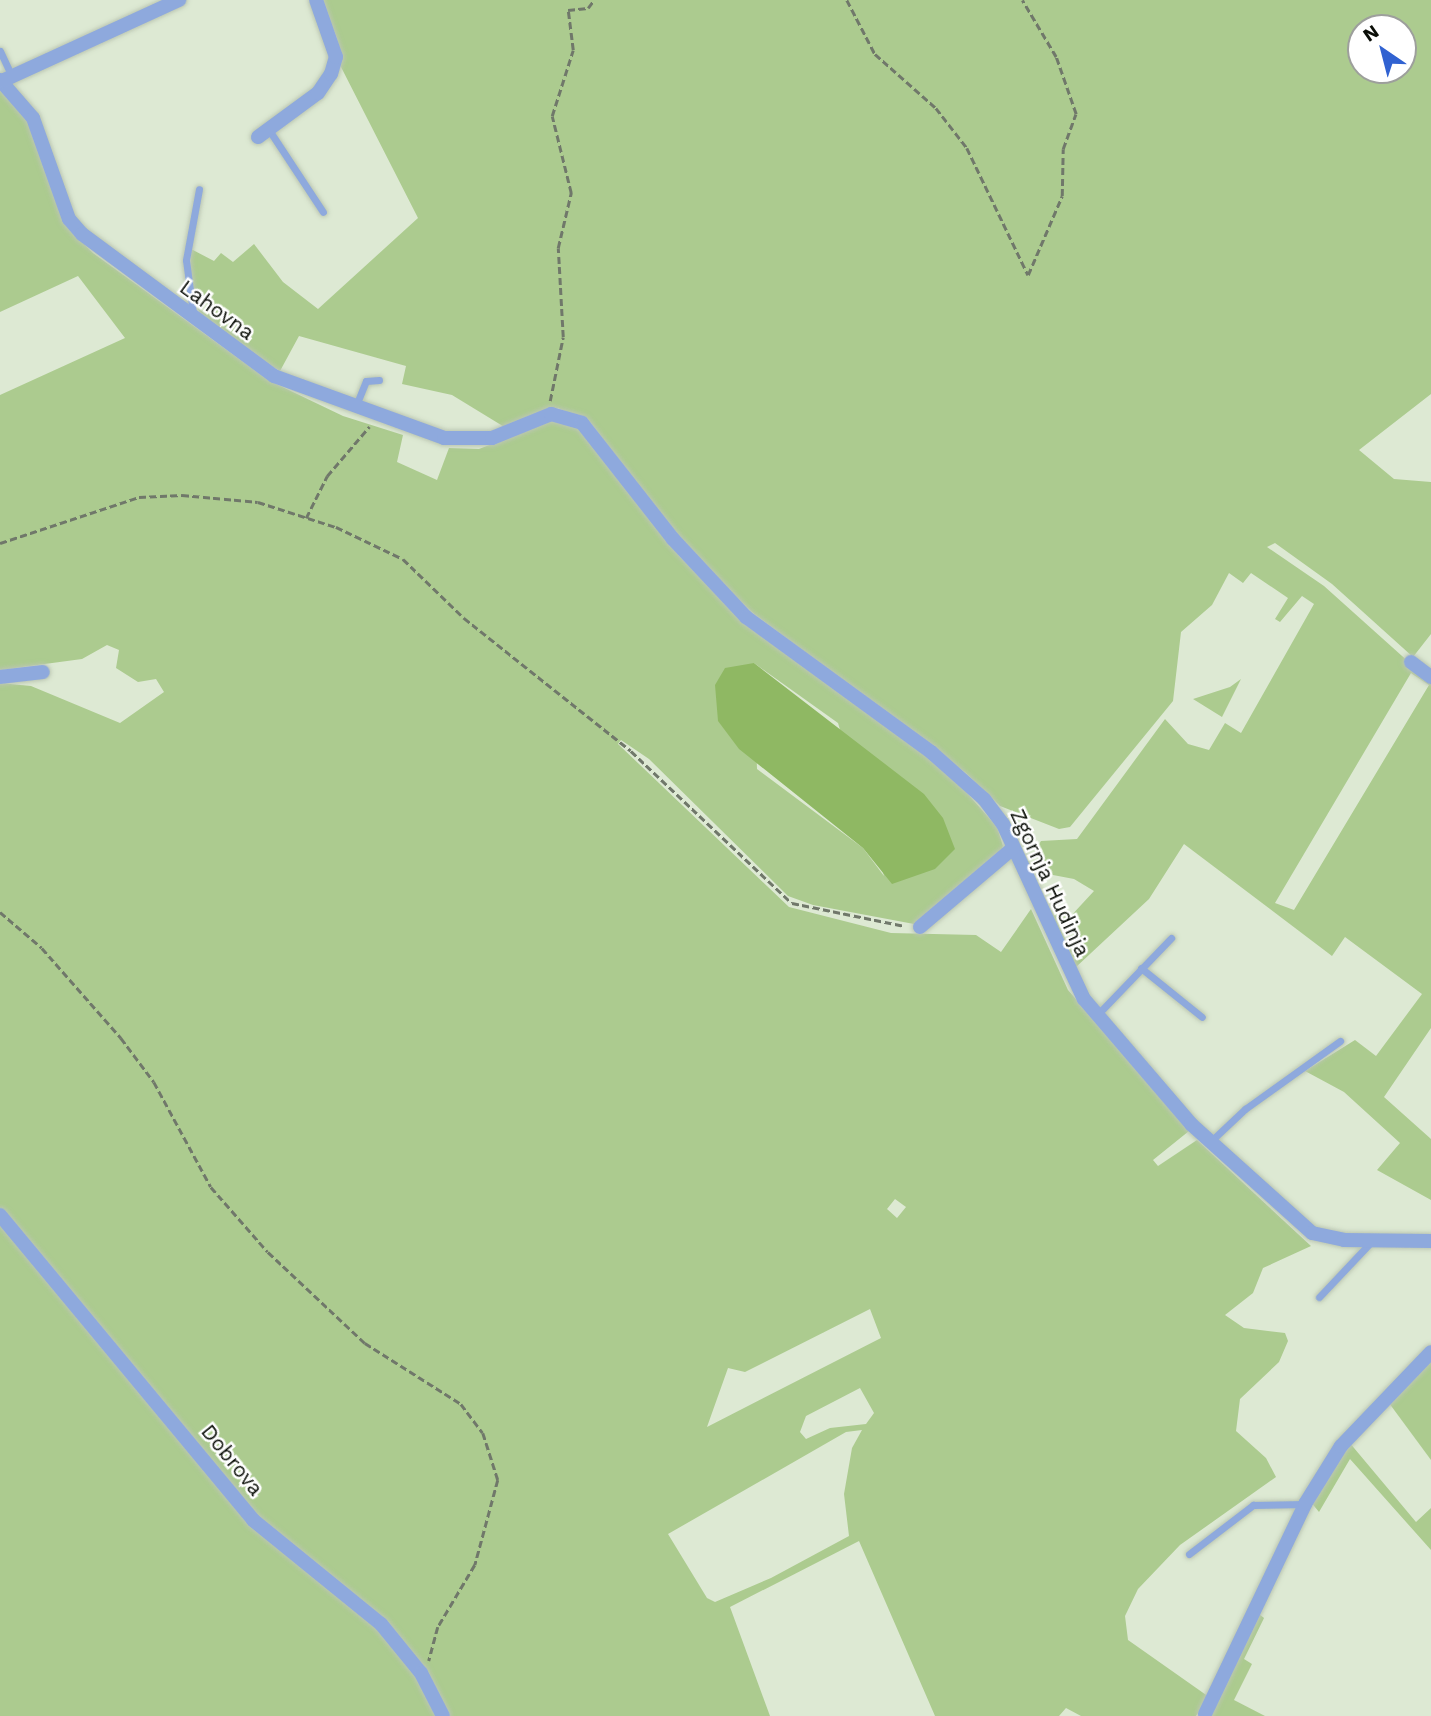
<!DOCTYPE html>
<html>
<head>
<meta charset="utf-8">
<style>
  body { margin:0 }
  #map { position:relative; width:1431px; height:1716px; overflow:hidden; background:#dde9d3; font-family:"Work Sans",sans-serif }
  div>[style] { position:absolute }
  .green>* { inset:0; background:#accb8f }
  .water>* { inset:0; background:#8fb863 }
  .path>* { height:2.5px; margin-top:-1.25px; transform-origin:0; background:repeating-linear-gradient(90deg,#70786a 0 7px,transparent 0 10.5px) }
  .roads { filter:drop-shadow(0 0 2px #bbc6b2) drop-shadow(0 0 2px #bbc6b2) }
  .lane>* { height:7px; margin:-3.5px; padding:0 3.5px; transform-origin:3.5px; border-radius:3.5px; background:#8ea9dd }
  .street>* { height:14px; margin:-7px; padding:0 7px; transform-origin:7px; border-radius:7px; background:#8ea9dd }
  span { translate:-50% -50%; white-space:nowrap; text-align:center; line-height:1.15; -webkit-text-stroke:5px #fff; paint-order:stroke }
  .street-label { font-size:21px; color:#0a0e07 }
  .north { position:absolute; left:1347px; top:14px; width:70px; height:70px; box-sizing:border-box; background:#fff; border:2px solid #9d9f9c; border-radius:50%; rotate:325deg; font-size:19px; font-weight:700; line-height:28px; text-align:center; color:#0a0e07 }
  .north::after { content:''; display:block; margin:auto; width:24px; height:32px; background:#3162d1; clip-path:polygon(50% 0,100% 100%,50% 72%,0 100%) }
</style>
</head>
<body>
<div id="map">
  <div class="green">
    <div style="clip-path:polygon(evenodd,321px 0,1431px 0,1431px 394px,1359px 450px,1394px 479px,1431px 482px,1431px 634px,1413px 657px,1332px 584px,1275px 543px,1267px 547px,1324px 586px,1431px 682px,1431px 1028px,1384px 1097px,1431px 1139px,1431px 1200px,1377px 1170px,1400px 1143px,1344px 1092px,1305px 1071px,1355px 1040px,1376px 1056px,1422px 994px,1345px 937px,1332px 956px,1184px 844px,1149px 899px,1076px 967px,1047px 916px,1054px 907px,1069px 918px,1094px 891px,1074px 879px,1032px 871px,1028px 862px,1041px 841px,1077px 839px,1165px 719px,1188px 744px,1209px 750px,1225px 723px,1241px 733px,1314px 604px,1302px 596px,1280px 622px,1275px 619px,1288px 598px,1251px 573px,1243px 583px,1229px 573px,1212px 605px,1181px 632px,1173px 701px,1070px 827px,1059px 829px,1000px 806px,966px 773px,753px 613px,687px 550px,591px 423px,558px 408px,506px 428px,452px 395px,402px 384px,406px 366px,299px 336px,280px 371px,246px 351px,201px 318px,190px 282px,191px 249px,214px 261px,221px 253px,233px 262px,254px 244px,283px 282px,318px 309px,418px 218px,341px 67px,337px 38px,321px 0,1361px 28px,1403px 28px,1403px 70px,1361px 70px,1361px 28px,321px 0,1411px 673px,1429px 685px,1294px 910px,1275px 903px,1411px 673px)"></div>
    <div style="clip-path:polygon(evenodd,0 87px,23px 109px,78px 238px,93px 253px,268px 380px,343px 416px,403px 435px,397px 462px,437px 480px,449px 448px,479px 449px,552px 421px,582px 429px,680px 557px,732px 609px,951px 775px,997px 827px,1003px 846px,998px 859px,914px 924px,813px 905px,788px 896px,649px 759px,621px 740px,618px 744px,789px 907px,891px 933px,976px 935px,1001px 952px,1031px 909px,1068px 990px,1189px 1131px,1153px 1160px,1158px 1166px,1197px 1140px,1311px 1246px,1263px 1268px,1253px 1293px,1225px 1315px,1244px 1328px,1285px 1333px,1288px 1341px,1279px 1362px,1240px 1399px,1236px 1431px,1266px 1458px,1276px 1477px,1180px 1545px,1138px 1589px,1125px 1616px,1128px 1640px,1209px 1697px,1196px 1716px,1081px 1716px,1066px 1708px,1059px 1716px,935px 1716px,859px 1541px,730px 1607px,770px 1716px,0 1716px,0 683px,31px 686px,120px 723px,164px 692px,156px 679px,138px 682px,116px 668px,119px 650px,107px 645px,82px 659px,0 670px,0 395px,125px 338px,78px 276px,0 312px,0 87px,754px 663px,838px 723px,884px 876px,863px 848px,757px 769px,754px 663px,0 87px,895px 1199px,906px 1207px,897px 1218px,887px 1209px,895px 1199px,0 87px,870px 1309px,881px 1338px,707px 1427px,728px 1368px,745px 1372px,870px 1309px,0 87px,860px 1388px,874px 1413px,866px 1424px,830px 1428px,806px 1439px,800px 1432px,806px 1416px,860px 1388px,0 87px,862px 1430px,852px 1448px,844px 1494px,849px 1536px,771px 1578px,715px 1602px,707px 1598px,668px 1534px,846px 1432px,862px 1430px)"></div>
    <div style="clip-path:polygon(1241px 679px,1222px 717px,1193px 699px,1230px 687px)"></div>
    <div style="clip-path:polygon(1431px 1359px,1431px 1460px,1389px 1403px)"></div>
    <div style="clip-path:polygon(1349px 1442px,1416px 1522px,1431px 1508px,1431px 1550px,1350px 1459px,1319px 1512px,1310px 1501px)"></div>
    <div style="clip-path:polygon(1259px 1614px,1264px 1618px,1244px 1659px,1252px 1664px,1234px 1700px,1265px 1716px,1206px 1716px)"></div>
  </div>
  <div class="water">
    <div style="clip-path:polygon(754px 663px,924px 794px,943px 818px,955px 849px,935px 869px,892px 884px,863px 848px,739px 749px,718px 721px,715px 685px,725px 668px)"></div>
  </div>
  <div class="path">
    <div style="left:847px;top:0;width:61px;rotate:62.6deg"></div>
    <div style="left:875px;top:54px;width:81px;rotate:41.5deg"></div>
    <div style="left:936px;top:108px;width:51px;rotate:52.2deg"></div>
    <div style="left:967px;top:148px;width:141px;rotate:64.3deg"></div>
    <div style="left:1028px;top:275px;width:86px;rotate:-66.7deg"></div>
    <div style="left:1062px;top:196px;width:47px;rotate:-88.8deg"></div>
    <div style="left:1063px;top:149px;width:37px;rotate:-70deg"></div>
    <div style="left:1076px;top:114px;width:60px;rotate:-109.3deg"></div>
    <div style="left:1056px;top:57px;width:66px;rotate:-120.8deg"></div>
    <div style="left:550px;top:401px;width:65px;rotate:-78.5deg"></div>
    <div style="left:563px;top:337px;width:89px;rotate:-93.2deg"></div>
    <div style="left:558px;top:248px;width:57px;rotate:-76.7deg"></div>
    <div style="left:571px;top:193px;width:79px;rotate:-103.9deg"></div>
    <div style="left:552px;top:116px;width:69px;rotate:-72.3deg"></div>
    <div style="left:573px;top:50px;width:40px;rotate:-97.1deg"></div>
    <div style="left:568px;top:10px;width:20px;rotate:-6deg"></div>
    <div style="left:588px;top:8px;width:10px;rotate:-53deg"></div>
    <div style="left:306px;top:518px;width:47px;rotate:-63.4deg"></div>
    <div style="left:327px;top:476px;width:65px;rotate:-49.4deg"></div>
    <div style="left:0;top:543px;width:146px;rotate:-18.3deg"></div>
    <div style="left:139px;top:497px;width:43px;rotate:-2.7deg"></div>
    <div style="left:182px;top:495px;width:76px;rotate:5.3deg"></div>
    <div style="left:258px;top:502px;width:82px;rotate:17.8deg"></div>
    <div style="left:336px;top:527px;width:74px;rotate:25.5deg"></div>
    <div style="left:403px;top:559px;width:85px;rotate:44deg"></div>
    <div style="left:464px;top:618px;width:213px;rotate:38.5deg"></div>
    <div style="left:631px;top:751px;width:221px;rotate:43.4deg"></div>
    <div style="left:792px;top:903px;width:115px;rotate:11.5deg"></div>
    <div style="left:0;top:912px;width:55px;rotate:40.6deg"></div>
    <div style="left:42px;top:948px;width:120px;rotate:48.7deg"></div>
    <div style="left:121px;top:1038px;width:55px;rotate:53.1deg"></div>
    <div style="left:154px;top:1082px;width:119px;rotate:61.5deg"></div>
    <div style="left:211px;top:1187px;width:86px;rotate:48.8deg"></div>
    <div style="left:268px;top:1252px;width:133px;rotate:43.2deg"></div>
    <div style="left:365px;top:1343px;width:114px;rotate:32.4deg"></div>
    <div style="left:461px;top:1404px;width:36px;rotate:53deg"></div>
    <div style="left:483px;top:1433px;width:49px;rotate:72.3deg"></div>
    <div style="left:498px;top:1480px;width:88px;rotate:105.1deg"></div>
    <div style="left:475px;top:1565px;width:72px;rotate:120.8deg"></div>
    <div style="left:438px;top:1627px;width:35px;rotate:105deg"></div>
  </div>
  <div class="roads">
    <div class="lane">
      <div style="left:0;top:51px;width:23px;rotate:65deg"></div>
      <div style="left:269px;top:130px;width:98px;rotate:56.6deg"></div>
      <div style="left:193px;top:313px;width:53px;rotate:-97.5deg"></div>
      <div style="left:186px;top:260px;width:72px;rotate:-79.6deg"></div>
      <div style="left:355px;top:408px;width:29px;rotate:-68deg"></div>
      <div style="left:366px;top:381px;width:13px;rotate:-4deg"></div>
      <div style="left:1141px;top:968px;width:78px;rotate:38.8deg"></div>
      <div style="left:1097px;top:1015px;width:107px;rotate:-46.1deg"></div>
      <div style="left:1211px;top:1141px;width:47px;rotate:-43.3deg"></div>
      <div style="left:1245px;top:1109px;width:117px;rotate:-35.6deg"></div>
      <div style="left:1319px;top:1297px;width:77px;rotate:-46.6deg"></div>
      <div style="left:1189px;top:1554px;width:81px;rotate:-37.4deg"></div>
      <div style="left:1253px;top:1505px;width:52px;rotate:-1.1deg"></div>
    </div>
    <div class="street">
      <div style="left:0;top:80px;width:50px;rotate:49deg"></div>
      <div style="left:33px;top:118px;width:107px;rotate:70.4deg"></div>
      <div style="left:69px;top:219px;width:20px;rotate:49deg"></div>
      <div style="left:82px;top:234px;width:239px;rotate:36.5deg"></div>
      <div style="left:274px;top:376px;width:181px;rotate:20deg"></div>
      <div style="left:444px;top:438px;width:48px"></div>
      <div style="left:492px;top:438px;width:64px;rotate:-22.1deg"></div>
      <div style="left:551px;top:414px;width:32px;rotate:16deg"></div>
      <div style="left:582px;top:423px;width:147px;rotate:51.9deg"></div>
      <div style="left:673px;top:539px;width:107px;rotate:46.9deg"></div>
      <div style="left:746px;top:617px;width:229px;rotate:36.1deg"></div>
      <div style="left:931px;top:752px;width:71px;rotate:41.6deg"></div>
      <div style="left:984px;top:799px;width:31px;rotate:53deg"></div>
      <div style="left:1003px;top:824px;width:193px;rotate:65.2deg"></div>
      <div style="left:1084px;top:999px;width:165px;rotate:49.4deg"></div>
      <div style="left:1191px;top:1124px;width:163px;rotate:42deg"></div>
      <div style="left:1312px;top:1233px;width:33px;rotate:12deg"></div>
      <div style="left:1344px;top:1240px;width:87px;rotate:0.7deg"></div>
      <div style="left:2px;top:81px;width:195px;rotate:-24.6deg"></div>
      <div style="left:258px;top:137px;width:74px;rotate:-36.3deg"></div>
      <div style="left:318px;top:93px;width:23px;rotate:-56deg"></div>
      <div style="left:331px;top:74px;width:18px;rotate:-74deg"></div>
      <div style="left:336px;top:57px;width:60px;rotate:-109.3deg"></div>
      <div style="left:1411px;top:662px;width:25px;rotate:37deg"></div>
      <div style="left:0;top:677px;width:43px;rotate:-6.6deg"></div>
      <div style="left:920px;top:927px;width:122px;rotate:-40.3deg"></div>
      <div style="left:0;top:1215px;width:396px;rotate:50.3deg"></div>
      <div style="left:253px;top:1520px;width:165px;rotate:39.1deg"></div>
      <div style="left:381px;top:1624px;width:63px;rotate:50.8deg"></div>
      <div style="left:421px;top:1673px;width:48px;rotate:62.9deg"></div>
      <div style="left:1205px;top:1714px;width:233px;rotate:-64.5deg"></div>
      <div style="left:1305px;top:1504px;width:68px;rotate:-58.2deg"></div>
      <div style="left:1341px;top:1446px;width:130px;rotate:-46.2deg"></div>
    </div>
  </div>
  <div class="street-label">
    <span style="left:217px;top:310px;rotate:36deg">Lahovna</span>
    <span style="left:1050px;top:883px;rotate:65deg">Zgornja Hudinja</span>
    <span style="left:232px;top:1460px;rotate:51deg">Dobrova</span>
  </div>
  <div class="north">N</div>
</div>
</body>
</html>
